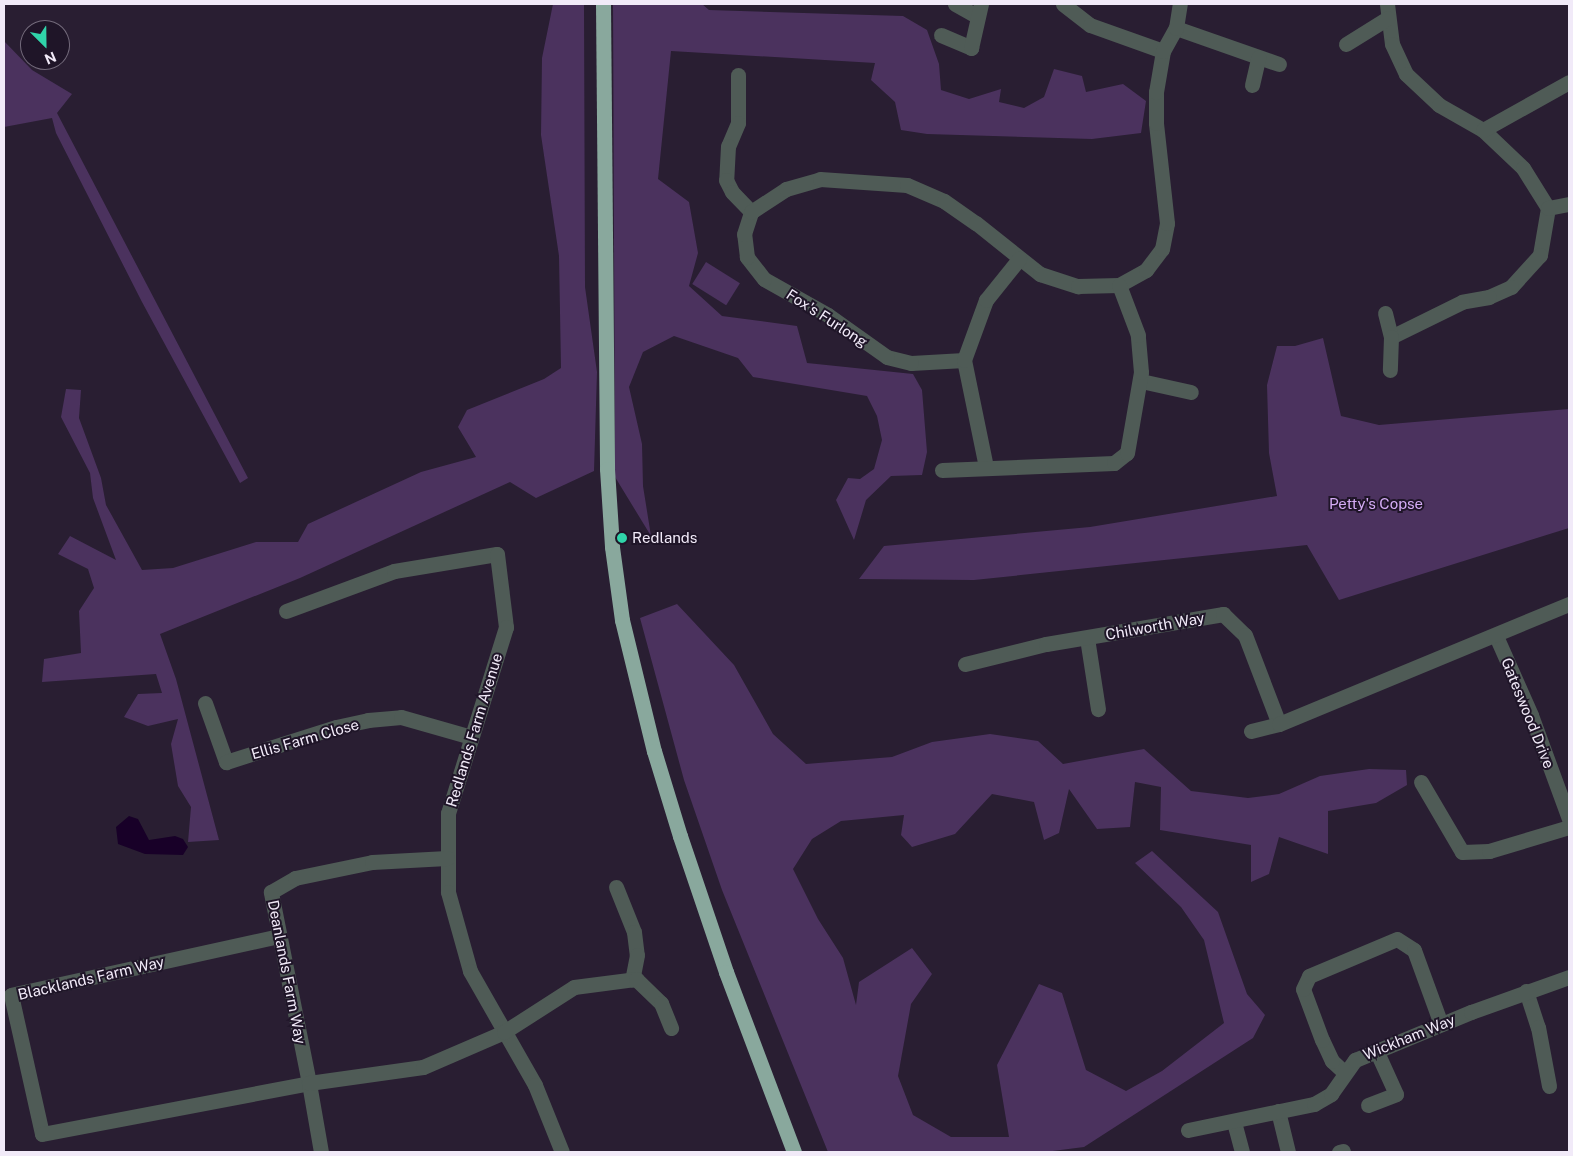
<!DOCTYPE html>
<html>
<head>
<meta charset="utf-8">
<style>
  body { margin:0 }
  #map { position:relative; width:1573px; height:1156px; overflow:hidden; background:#291e32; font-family:"Public Sans",sans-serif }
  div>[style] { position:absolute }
  .green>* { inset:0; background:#4b325e; transform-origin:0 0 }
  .water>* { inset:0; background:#180028 }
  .street>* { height:15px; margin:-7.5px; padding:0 7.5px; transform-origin:7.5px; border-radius:7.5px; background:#4f5b56 }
  .highway>* { height:15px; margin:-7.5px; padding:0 7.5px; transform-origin:7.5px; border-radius:7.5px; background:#89a89d }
  .dots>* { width:14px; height:14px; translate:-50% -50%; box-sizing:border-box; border:2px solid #1f1528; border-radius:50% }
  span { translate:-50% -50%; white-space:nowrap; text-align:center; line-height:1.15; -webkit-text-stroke:4px #1f1528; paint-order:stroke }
  .street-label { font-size:15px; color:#f1eaf8 }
  .park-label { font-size:15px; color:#d4acf5 }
  .poi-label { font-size:15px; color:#f1eaf8 }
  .left { translate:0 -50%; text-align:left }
  .frame { position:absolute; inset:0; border:5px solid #f1eaf8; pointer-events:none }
  .north { position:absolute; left:20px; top:20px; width:50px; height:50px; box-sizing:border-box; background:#1f1528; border:1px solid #736a7b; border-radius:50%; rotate:157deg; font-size:14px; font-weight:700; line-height:20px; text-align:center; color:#f1eaf8 }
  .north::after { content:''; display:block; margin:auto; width:18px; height:22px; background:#30d4aa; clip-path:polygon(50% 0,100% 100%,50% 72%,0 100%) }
</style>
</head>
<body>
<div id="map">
  <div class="green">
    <div style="clip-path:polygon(553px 4px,584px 4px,585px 287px,597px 372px,594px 471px,536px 498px,510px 482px,300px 578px,160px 634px,176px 679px,219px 840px,188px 842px,191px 807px,178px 786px,171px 744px,178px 719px,148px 726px,124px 717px,138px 694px,162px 693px,156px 674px,42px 682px,44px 659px,81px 653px,79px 611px,94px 588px,88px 569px,58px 554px,70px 536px,116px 560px,93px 498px,90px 473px,61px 417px,66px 389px,81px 390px,79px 418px,101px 478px,106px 505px,142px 570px,173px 568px,256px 542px,298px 542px,308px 524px,421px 472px,476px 457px,458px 427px,467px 410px,544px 379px,561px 368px,559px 256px,541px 135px,542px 58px)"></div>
    <div style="clip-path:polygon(613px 4px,702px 4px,709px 10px,903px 16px,927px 30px,939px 64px,941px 90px,969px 99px,1001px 89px,999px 102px,1024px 108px,1044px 97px,1054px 69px,1082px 76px,1086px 92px,1123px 84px,1146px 101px,1141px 133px,1092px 139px,927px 134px,901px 130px,895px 102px,871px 80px,875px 63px,671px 51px,658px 179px,689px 202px,698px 253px,689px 286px,722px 316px,797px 326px,807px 363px,913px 374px,922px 390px,927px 452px,922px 475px,891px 476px,866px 500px,854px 540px,836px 500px,848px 478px,860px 479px,874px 469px,882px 440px,877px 416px,867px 396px,753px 377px,738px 358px,674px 336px,643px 352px,629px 387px,642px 444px,643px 486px,651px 536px,615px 477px)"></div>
    <div style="clip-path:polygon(4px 41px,32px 70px,72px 94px,57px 113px,248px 478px,240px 483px,142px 302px,56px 133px,52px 118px,4px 127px)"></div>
    <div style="left:706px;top:262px;width:40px;height:26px;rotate:32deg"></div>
    <div style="clip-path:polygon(1323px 338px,1341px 416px,1379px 425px,1569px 409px,1569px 528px,1339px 600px,1307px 545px,974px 580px,859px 579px,884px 546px,1090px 527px,1277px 496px,1269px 453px,1267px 385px,1277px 346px,1295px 346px)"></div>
    <div style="clip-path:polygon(677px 604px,734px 665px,773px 734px,806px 764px,892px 757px,932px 742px,990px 734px,1038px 741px,1063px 764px,1144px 749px,1191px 791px,1248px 798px,1279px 794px,1320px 776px,1369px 769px,1406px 770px,1407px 785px,1376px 803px,1328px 811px,1328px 854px,1279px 837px,1269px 874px,1251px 882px,1251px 845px,1160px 830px,1161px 787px,1135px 782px,1130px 827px,1097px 829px,1069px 789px,1059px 833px,1044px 840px,1034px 802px,992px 794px,955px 834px,912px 847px,901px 835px,904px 815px,841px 821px,812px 839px,793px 869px,818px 919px,843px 958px,856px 1005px,859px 982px,912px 948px,932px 974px,911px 1004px,898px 1076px,913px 1115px,951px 1137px,1009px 1137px,997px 1065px,1039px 984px,1062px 993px,1086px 1070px,1126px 1091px,1162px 1071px,1224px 1023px,1204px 940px,1181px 907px,1135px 863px,1152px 851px,1218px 912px,1247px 994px,1265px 1015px,1253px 1038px,1084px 1147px,1045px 1152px,828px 1152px,722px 890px,684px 780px,640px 618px)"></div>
  </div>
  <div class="water">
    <div style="clip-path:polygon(129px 816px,138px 819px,149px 840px,175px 836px,183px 839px,188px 847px,183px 855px,145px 854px,118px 844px,116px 827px)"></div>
  </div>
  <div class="street">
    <div style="left:955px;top:4px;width:25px;rotate:29deg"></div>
    <div style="left:1063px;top:4px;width:34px;rotate:38deg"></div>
    <div style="left:1090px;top:25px;width:77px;rotate:19.6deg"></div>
    <div style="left:1387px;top:4px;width:40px;rotate:82.9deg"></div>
    <div style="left:1392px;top:44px;width:33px;rotate:65deg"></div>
    <div style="left:1406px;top:74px;width:45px;rotate:43.2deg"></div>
    <div style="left:1439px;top:105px;width:51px;rotate:29.6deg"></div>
    <div style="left:1483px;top:130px;width:55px;rotate:43.5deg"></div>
    <div style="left:1523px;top:168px;width:47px;rotate:58deg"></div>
    <div style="left:1548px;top:208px;width:48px;rotate:99.7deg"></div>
    <div style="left:1540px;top:255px;width:43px;rotate:132.2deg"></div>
    <div style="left:1511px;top:287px;width:24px;rotate:156deg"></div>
    <div style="left:1489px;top:297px;width:27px;rotate:170deg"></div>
    <div style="left:1462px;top:302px;width:79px;rotate:153.8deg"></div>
    <div style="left:1176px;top:28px;width:109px;rotate:19.3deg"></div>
    <div style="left:941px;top:35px;width:33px;rotate:23deg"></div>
    <div style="left:971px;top:48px;width:45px;rotate:-77.2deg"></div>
    <div style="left:1346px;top:44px;width:49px;rotate:-31.8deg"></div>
    <div style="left:738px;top:75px;width:48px;rotate:90deg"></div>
    <div style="left:738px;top:123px;width:25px;rotate:113deg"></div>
    <div style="left:728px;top:146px;width:34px;rotate:93deg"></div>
    <div style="left:726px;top:180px;width:13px;rotate:63deg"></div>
    <div style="left:732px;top:192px;width:28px;rotate:46deg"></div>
    <div style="left:1252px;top:85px;width:28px;rotate:-77deg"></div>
    <div style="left:1483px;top:130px;width:98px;rotate:-29.2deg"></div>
    <div style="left:1548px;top:208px;width:21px;rotate:-11deg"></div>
    <div style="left:1385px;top:313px;width:25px;rotate:76deg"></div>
    <div style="left:1391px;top:337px;width:33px;rotate:92deg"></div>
    <div style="left:964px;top:360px;width:53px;rotate:176.8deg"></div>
    <div style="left:911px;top:363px;width:25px;rotate:-166deg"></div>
    <div style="left:887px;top:357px;width:72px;rotate:-144.6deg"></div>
    <div style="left:828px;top:315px;width:73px;rotate:-150.6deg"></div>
    <div style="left:764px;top:279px;width:28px;rotate:-128deg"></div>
    <div style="left:747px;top:257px;width:23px;rotate:-97deg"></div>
    <div style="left:744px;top:234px;width:23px;rotate:-72deg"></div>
    <div style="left:751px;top:212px;width:42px;rotate:-33.3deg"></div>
    <div style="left:786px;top:189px;width:35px;rotate:-16deg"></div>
    <div style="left:820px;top:179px;width:87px;rotate:3.9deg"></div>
    <div style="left:907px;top:185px;width:40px;rotate:23.4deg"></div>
    <div style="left:944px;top:201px;width:39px;rotate:35deg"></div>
    <div style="left:976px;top:223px;width:82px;rotate:38.6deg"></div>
    <div style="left:1040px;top:274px;width:40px;rotate:18deg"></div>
    <div style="left:1078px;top:286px;width:41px;rotate:-1.4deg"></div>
    <div style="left:1119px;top:285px;width:31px;rotate:-29deg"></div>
    <div style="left:1146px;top:270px;width:26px;rotate:-53deg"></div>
    <div style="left:1162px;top:249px;width:26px;rotate:-79deg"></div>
    <div style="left:1167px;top:223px;width:101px;rotate:-96.3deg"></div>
    <div style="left:1156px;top:123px;width:31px;rotate:-90deg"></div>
    <div style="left:1156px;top:92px;width:42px;rotate:-80.3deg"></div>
    <div style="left:1163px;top:51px;width:26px;rotate:-61deg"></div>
    <div style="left:1176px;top:28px;width:24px;rotate:-81deg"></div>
    <div style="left:1141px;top:381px;width:51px;rotate:12.4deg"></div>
    <div style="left:986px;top:467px;width:109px;rotate:-101.6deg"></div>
    <div style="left:964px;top:360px;width:64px;rotate:-69.9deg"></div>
    <div style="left:986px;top:300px;width:53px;rotate:-51.2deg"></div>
    <div style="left:942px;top:470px;width:172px;rotate:-2.3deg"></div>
    <div style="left:1114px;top:463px;width:16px;rotate:-38deg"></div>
    <div style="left:1127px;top:453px;width:82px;rotate:-80.2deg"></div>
    <div style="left:1141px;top:372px;width:37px;rotate:-95deg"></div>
    <div style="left:1138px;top:335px;width:53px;rotate:-110.8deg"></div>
    <div style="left:286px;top:611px;width:115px;rotate:-20.3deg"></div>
    <div style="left:394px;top:571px;width:104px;rotate:-9.4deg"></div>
    <div style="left:497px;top:554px;width:74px;rotate:83deg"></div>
    <div style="left:506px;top:627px;width:195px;rotate:107.3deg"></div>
    <div style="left:448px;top:813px;width:79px;rotate:90deg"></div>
    <div style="left:448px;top:892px;width:82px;rotate:74.4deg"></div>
    <div style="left:470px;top:971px;width:131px;rotate:60.3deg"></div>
    <div style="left:535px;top:1085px;width:72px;rotate:68.1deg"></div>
    <div style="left:1496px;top:636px;width:86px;rotate:66.1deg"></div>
    <div style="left:1531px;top:715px;width:111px;rotate:69.9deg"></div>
    <div style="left:1087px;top:638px;width:72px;rotate:81.2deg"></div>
    <div style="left:965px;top:664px;width:83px;rotate:-13.9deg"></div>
    <div style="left:1046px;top:644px;width:180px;rotate:-9.6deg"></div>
    <div style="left:1223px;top:614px;width:30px;rotate:44deg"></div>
    <div style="left:1245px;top:635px;width:95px;rotate:69.1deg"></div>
    <div style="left:205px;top:703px;width:63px;rotate:70.4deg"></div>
    <div style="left:226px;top:762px;width:115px;rotate:-17.7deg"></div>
    <div style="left:336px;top:727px;width:33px;rotate:-12deg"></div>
    <div style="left:368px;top:720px;width:33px;rotate:-5deg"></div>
    <div style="left:401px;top:717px;width:73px;rotate:15.9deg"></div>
    <div style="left:1251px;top:731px;width:29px;rotate:-14deg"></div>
    <div style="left:1279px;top:724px;width:314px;rotate:-22.5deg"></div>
    <div style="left:1421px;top:782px;width:81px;rotate:59.6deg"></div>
    <div style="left:1462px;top:852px;width:27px;rotate:-2deg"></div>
    <div style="left:1489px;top:851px;width:84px;rotate:-16.7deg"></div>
    <div style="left:616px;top:887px;width:48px;rotate:68.2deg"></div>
    <div style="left:634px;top:932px;width:23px;rotate:83deg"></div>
    <div style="left:637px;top:955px;width:25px;rotate:101deg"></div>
    <div style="left:279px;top:936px;width:274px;rotate:167.6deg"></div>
    <div style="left:11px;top:995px;width:142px;rotate:77.4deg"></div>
    <div style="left:42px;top:1134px;width:272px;rotate:-10.8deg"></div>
    <div style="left:309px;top:1083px;width:195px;rotate:-101.3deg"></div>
    <div style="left:271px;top:892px;width:28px;rotate:-30deg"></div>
    <div style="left:295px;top:878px;width:79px;rotate:-11.7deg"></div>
    <div style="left:372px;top:862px;width:75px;rotate:-3.1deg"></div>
    <div style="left:1526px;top:991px;width:38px;rotate:72deg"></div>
    <div style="left:1538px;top:1027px;width:60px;rotate:79.4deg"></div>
    <div style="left:1345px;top:1073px;width:18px;rotate:-137deg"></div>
    <div style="left:1332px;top:1061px;width:23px;rotate:-115deg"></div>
    <div style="left:1322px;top:1040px;width:54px;rotate:-110.4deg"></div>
    <div style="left:1303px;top:989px;width:14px;rotate:-65deg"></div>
    <div style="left:1309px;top:976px;width:95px;rotate:-22.8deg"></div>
    <div style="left:1397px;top:939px;width:20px;rotate:33deg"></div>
    <div style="left:1414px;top:950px;width:79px;rotate:70deg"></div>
    <div style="left:1368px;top:1105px;width:30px;rotate:-21deg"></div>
    <div style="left:1396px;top:1094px;width:48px;rotate:-114.4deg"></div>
    <div style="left:1278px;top:1111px;width:42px;rotate:76.3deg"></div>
    <div style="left:1234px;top:1122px;width:31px;rotate:75deg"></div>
    <div style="left:1188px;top:1130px;width:129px;rotate:-11.7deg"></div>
    <div style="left:1314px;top:1104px;width:20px;rotate:-30deg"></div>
    <div style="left:1331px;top:1094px;width:42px;rotate:-54.8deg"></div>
    <div style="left:1355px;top:1060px;width:126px;rotate:-22.5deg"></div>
    <div style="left:1471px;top:1012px;width:104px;rotate:-19.7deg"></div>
    <div style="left:321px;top:1152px;width:70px;rotate:-99.9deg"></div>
    <div style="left:309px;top:1083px;width:115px;rotate:-8deg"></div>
    <div style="left:423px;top:1067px;width:88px;rotate:-23.4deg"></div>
    <div style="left:504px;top:1032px;width:83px;rotate:-32.7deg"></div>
    <div style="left:574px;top:987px;width:63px;rotate:-7.4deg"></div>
    <div style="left:636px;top:979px;width:35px;rotate:44deg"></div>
    <div style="left:661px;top:1003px;width:27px;rotate:68deg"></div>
    <div style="left:1339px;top:1152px;width:4px;rotate:-14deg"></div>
  </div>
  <div class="highway">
    <div style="left:603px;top:4px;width:465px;rotate:89.5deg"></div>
    <div style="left:607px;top:469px;width:78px;rotate:86.3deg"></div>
    <div style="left:612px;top:547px;width:74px;rotate:82.2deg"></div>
    <div style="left:622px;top:620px;width:135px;rotate:76.3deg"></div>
    <div style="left:654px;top:751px;width:89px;rotate:73deg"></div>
    <div style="left:680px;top:836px;width:144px;rotate:71.3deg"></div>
    <div style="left:726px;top:972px;width:192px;rotate:69.3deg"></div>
  </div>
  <div class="dots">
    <div style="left:622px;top:538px;background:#30d4aa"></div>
  </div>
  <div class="street-label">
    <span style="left:827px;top:318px;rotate:33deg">Fox's Furlong</span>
    <span style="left:1155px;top:626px;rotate:-10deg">Chilworth Way</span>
    <span style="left:1528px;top:713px;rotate:68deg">Gateswood Drive</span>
    <span style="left:474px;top:730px;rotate:-73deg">Redlands Farm Avenue</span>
    <span style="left:305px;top:739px;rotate:-16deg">Ellis Farm Close</span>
    <span style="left:287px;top:972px;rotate:79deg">Deanlands Farm Way</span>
    <span style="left:91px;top:978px;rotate:-13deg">Blacklands Farm Way</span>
    <span style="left:1409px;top:1037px;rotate:-22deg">Wickham Way</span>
  </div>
  <div class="park-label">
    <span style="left:1376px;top:504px">Petty's Copse</span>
  </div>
  <div class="poi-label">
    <span class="left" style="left:632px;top:538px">Redlands</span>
  </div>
  <div class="frame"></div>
  <div class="north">N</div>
</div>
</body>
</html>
